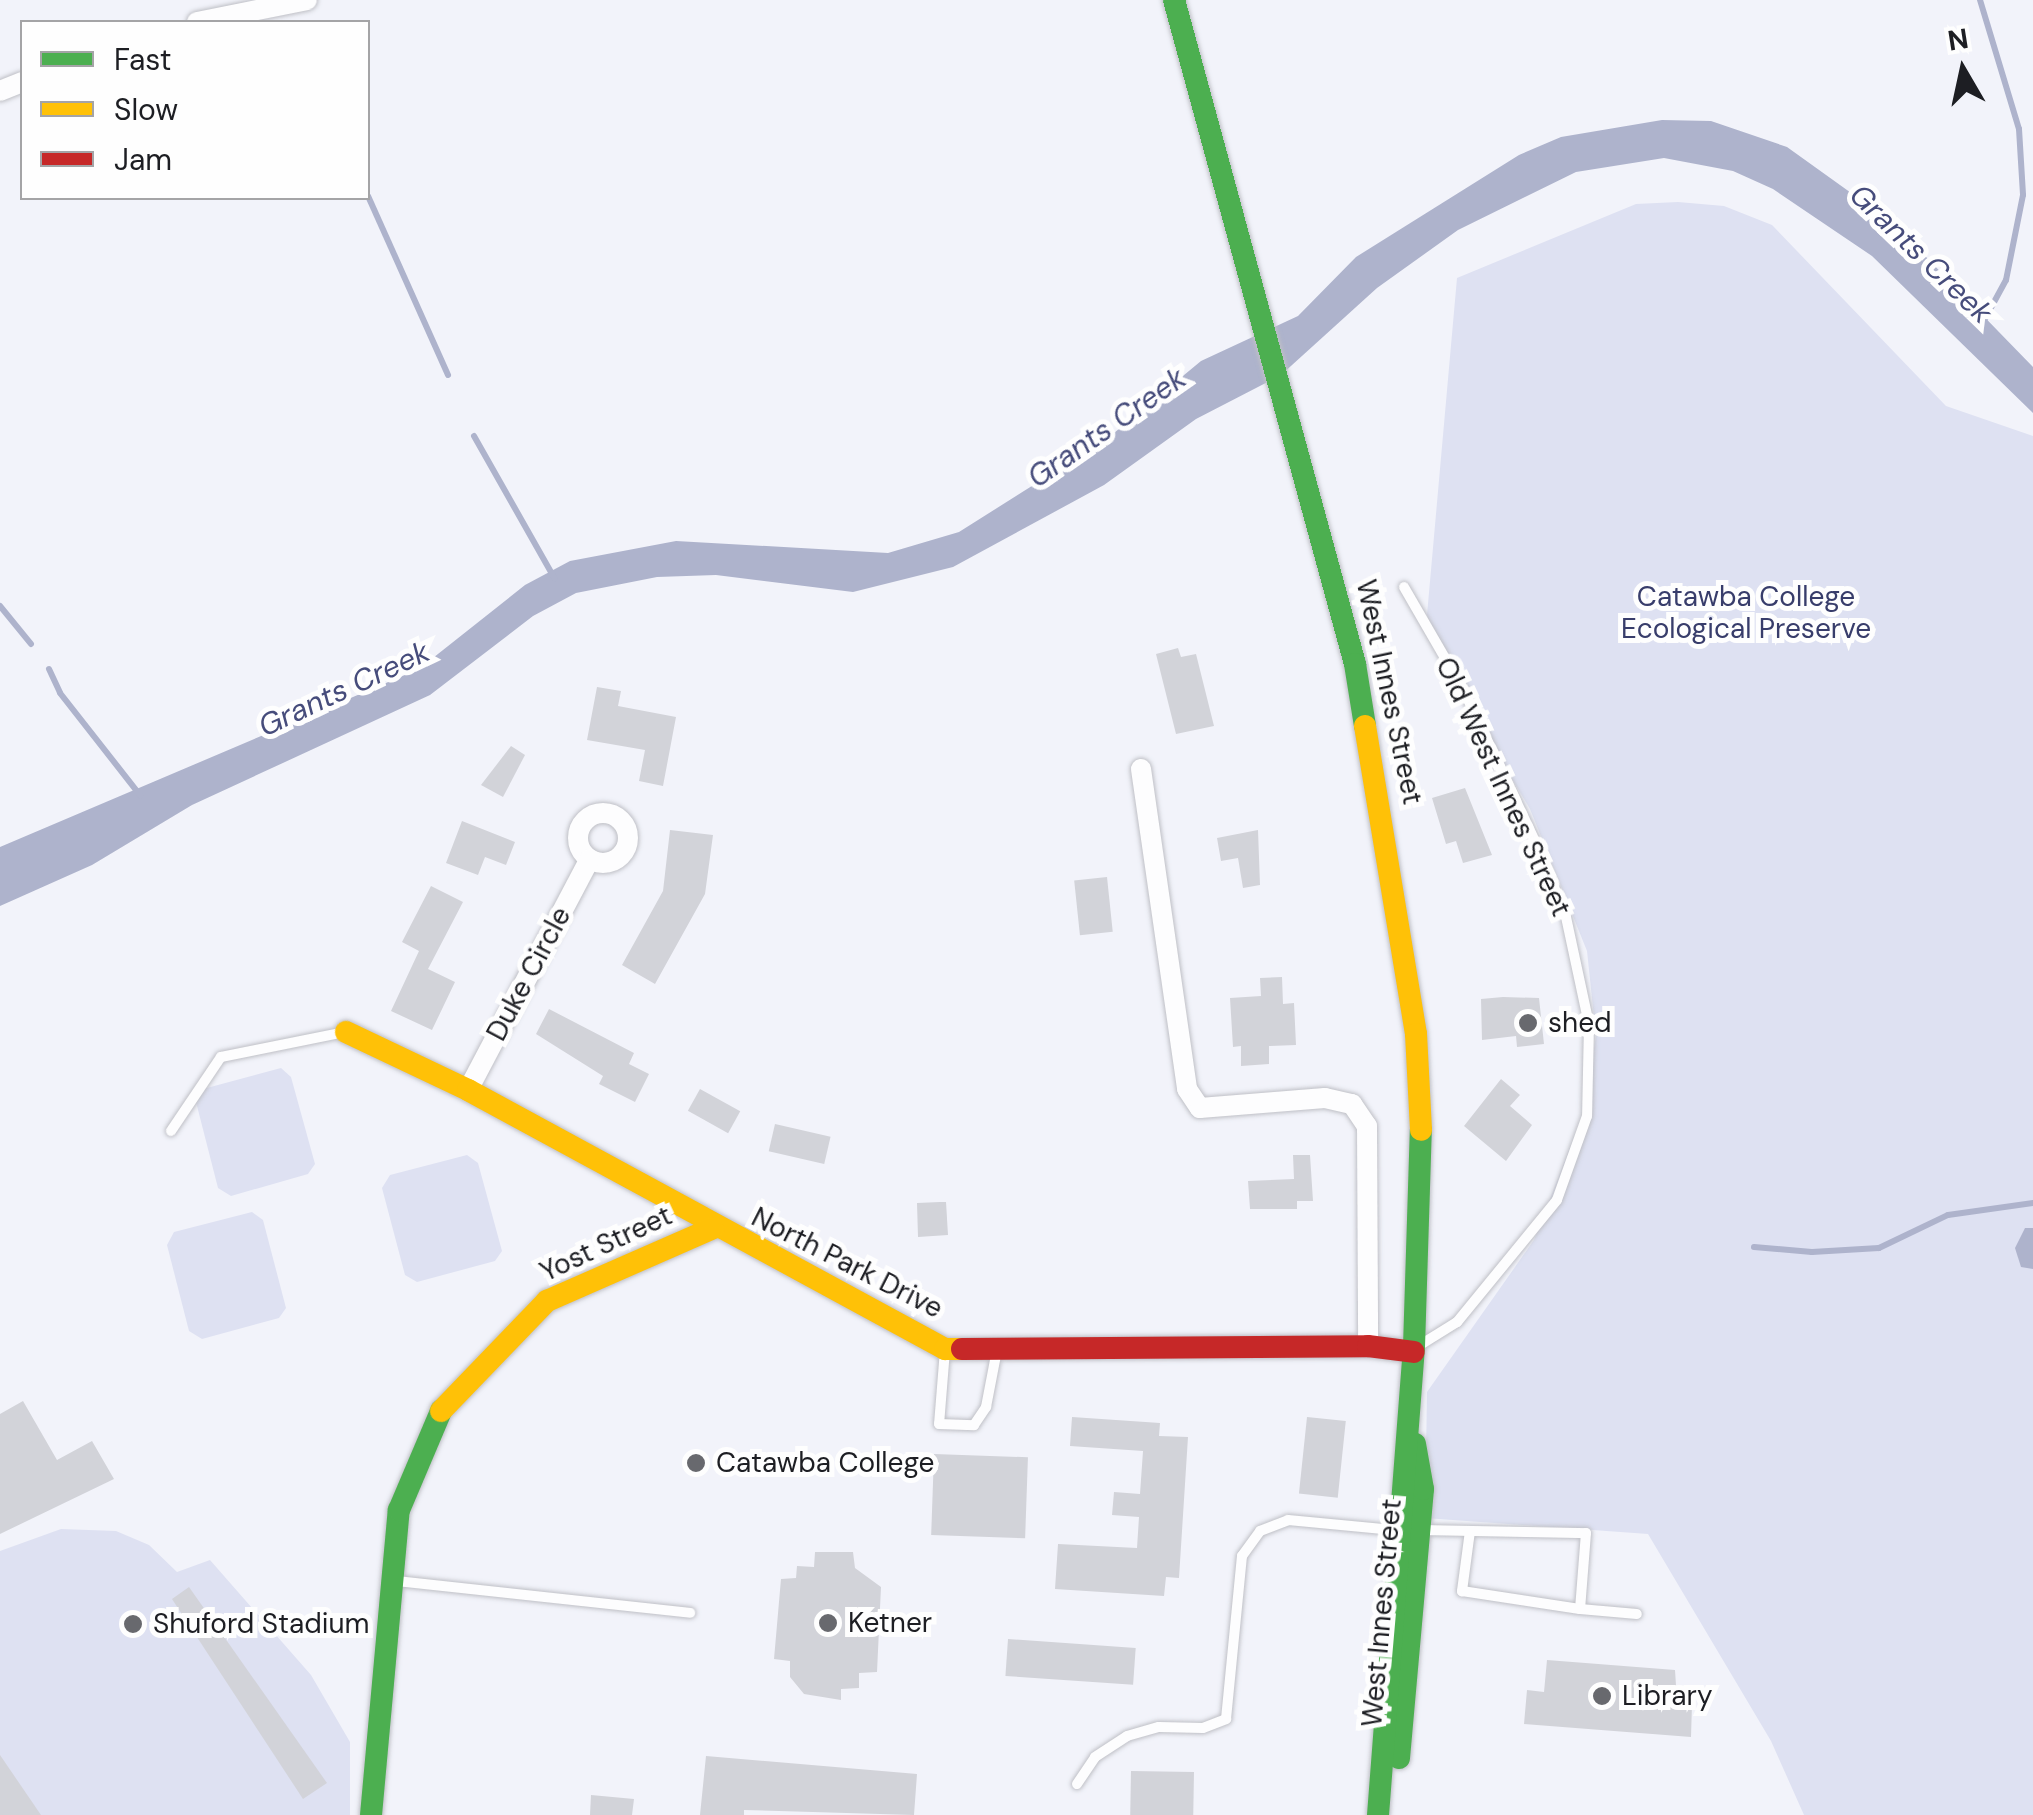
<!DOCTYPE html>
<html>
<head>
<meta charset="utf-8">
<style>
  body { margin:0 }
  #map { position:relative; width:2033px; height:1815px; overflow:hidden; background:#f2f3fa; font-family:"DM Sans",sans-serif }
  div>[style] { position:absolute }
  .green>* { inset:0; background:#dee1f2 }
  .water>* { inset:0; background:#aeb3cc }
  .stream>* { height:6px; margin:-3px; padding:0 3px; transform-origin:3px; border-radius:3px; background:#aeb3cc }
  .building>* { inset:0; background:#d2d3d9; transform-origin:0 0 }
  .roads { filter:drop-shadow(0 0 2px #bfc0c6) drop-shadow(0 0 2px #bfc0c6) }
  .lane>* { height:10px; margin:-5px; padding:0 5px; transform-origin:5px; border-radius:5px; background:#fdfdfe }
  .street>* { height:20px; margin:-10px; padding:0 10px; transform-origin:10px; border-radius:10px; background:#fdfdfe }
  .street>.ring { margin:-10px; padding:0; box-sizing:content-box; background:none; border:20px solid #fdfdfe; border-radius:50% }
  .fast>* { height:22px; margin:-11px; padding:0 11px; transform-origin:11px; border-radius:11px; background:#4caf50 }
  .slow>* { height:22px; margin:-11px; padding:0 11px; transform-origin:11px; border-radius:11px; background:#ffc107 }
  .jam>* { height:22px; margin:-11px; padding:0 11px; transform-origin:11px; border-radius:11px; background:#c62828 }
  .dots>* { width:28px; height:28px; translate:-50% -50%; box-sizing:border-box; border:5px solid #fefefe; border-radius:50% }
  span { translate:-50% -50%; white-space:nowrap; text-align:center; line-height:1.15; -webkit-text-stroke:10px #fefefe; paint-order:stroke }
  .park-label { font-size:28px; color:#383d6b }
  .street-label { font-size:28px; color:#1d1e23 }
  .poi-label { font-size:28px; color:#1d1e23 }
  .left { translate:0 -50%; text-align:left }
  .water-label { font-size:30px; color:#464c7b; font-style:italic }
  .legend { position:absolute; left:20px; top:20px; width:350px; height:180px; box-sizing:border-box; background:#fefefe; border:2px solid #a4a4a6; margin:0; padding:12px 18px; list-style:none; font-size:30px; color:#1d1e23 }
  .legend li { display:flex; align-items:center; gap:20px; height:50px }
  .legend b { width:50px; border:2px solid #a4a4a6 }
  .north { position:absolute; left:1913px; top:20px; width:100px; height:100px; -webkit-text-stroke:8px #fefefe; paint-order:stroke; rotate:351deg; font-size:28px; font-weight:700; line-height:40px; text-align:center; color:#1d1e23 }
  .north::after { content:''; display:block; margin:auto; width:35px; height:45px; background:#1d1e23; clip-path:polygon(50% 0,100% 100%,50% 72%,0 100%) }
</style>
</head>
<body>
<div id="map">
  <div class="green">
    <div style="clip-path:polygon(1678px 202px,1724px 206px,1772px 225px,1946px 406px,2033px 436px,2033px 1815px,1804px 1815px,1771px 1741px,1648px 1534px,1425px 1518px,1427px 1392px,1534px 1240px,1584px 1111px,1596px 1036px,1587px 951px,1530px 809px,1453px 681px,1427px 615px,1457px 278px,1636px 204px)"></div>
    <div style="clip-path:polygon(281px 1068px,291px 1077px,315px 1164px,308px 1174px,231px 1196px,218px 1188px,196px 1102px,203px 1089px)"></div>
    <div style="clip-path:polygon(467px 1155px,478px 1163px,502px 1251px,495px 1261px,417px 1282px,405px 1275px,382px 1188px,390px 1175px)"></div>
    <div style="clip-path:polygon(252px 1212px,263px 1220px,286px 1308px,279px 1318px,202px 1339px,189px 1331px,167px 1245px,174px 1232px)"></div>
    <div style="clip-path:polygon(61px 1529px,116px 1531px,149px 1545px,177px 1572px,210px 1560px,311px 1675px,350px 1742px,350px 1815px,0 1815px,0 1551px)"></div>
  </div>
  <div class="water">
    <div style="clip-path:polygon(1662px 120px,1711px 121px,1787px 147px,1893px 223px,2033px 367px,2033px 413px,1872px 256px,1773px 189px,1733px 171px,1664px 158px,1576px 172px,1458px 230px,1377px 288px,1281px 375px,1196px 419px,1104px 485px,953px 567px,853px 592px,716px 575px,657px 577px,576px 593px,533px 616px,430px 695px,192px 805px,92px 865px,0 906px,0 847px,419px 669px,525px 585px,570px 561px,676px 541px,888px 553px,959px 532px,1108px 438px,1201px 361px,1298px 316px,1356px 257px,1519px 155px,1561px 137px)"></div>
    <div style="clip-path:polygon(2025px 1228px,2033px 1228px,2033px 1269px,2021px 1267px,2015px 1248px)"></div>
  </div>
  <div class="stream">
    <div style="left:1980px;top:0;width:135px;rotate:73.2deg"></div>
    <div style="left:2019px;top:129px;width:66px;rotate:86.5deg"></div>
    <div style="left:2023px;top:195px;width:87px;rotate:101.3deg"></div>
    <div style="left:2006px;top:280px;width:52px;rotate:118.5deg"></div>
    <div style="left:368px;top:196px;width:196px;rotate:65.9deg"></div>
    <div style="left:474px;top:436px;width:164px;rotate:60.5deg"></div>
    <div style="left:0;top:606px;width:49px;rotate:50.8deg"></div>
    <div style="left:49px;top:669px;width:26px;rotate:65deg"></div>
    <div style="left:60px;top:693px;width:130px;rotate:51.9deg"></div>
    <div style="left:1754px;top:1247px;width:58px;rotate:4.9deg"></div>
    <div style="left:1812px;top:1252px;width:67px;rotate:-3.4deg"></div>
    <div style="left:1879px;top:1248px;width:76px;rotate:-25.6deg"></div>
    <div style="left:1948px;top:1215px;width:86px;rotate:-8deg"></div>
  </div>
  <div class="building">
    <div style="clip-path:polygon(1178px 648px,1181px 657px,1196px 654px,1214px 726px,1176px 734px,1156px 654px)"></div>
    <div style="clip-path:polygon(597px 687px,621px 691px,618px 706px,676px 717px,663px 786px,639px 781px,645px 750px,587px 740px)"></div>
    <div style="clip-path:polygon(511px 746px,525px 755px,503px 797px,481px 785px)"></div>
    <div style="clip-path:polygon(1465px 788px,1492px 855px,1463px 863px,1456px 841px,1446px 844px,1432px 798px)"></div>
    <div style="clip-path:polygon(462px 821px,515px 842px,506px 865px,485px 857px,478px 875px,446px 863px)"></div>
    <div style="clip-path:polygon(670px 830px,713px 835px,705px 894px,655px 984px,622px 965px,663px 891px)"></div>
    <div style="clip-path:polygon(1258px 830px,1260px 885px,1243px 888px,1238px 858px,1221px 861px,1217px 838px)"></div>
    <div style="left:1107px;top:877px;width:55px;height:33px;rotate:84deg"></div>
    <div style="clip-path:polygon(431px 886px,463px 902px,428px 969px,455px 982px,432px 1030px,391px 1011px,419px 951px,402px 942px)"></div>
    <div style="clip-path:polygon(1282px 977px,1283px 1004px,1294px 1003px,1296px 1045px,1269px 1046px,1269px 1064px,1241px 1066px,1241px 1046px,1233px 1047px,1230px 998px,1261px 996px,1260px 978px)"></div>
    <div style="clip-path:polygon(1503px 997px,1539px 998px,1544px 1044px,1517px 1047px,1516px 1036px,1482px 1040px,1481px 999px)"></div>
    <div style="clip-path:polygon(549px 1009px,634px 1053px,629px 1064px,649px 1074px,635px 1102px,599px 1084px,603px 1076px,536px 1034px)"></div>
    <div style="clip-path:polygon(1501px 1079px,1520px 1095px,1510px 1106px,1532px 1125px,1506px 1161px,1464px 1126px)"></div>
    <div style="left:700px;top:1089px;width:46px;height:25px;rotate:29deg"></div>
    <div style="left:775px;top:1124px;width:57px;height:28px;rotate:13deg"></div>
    <div style="clip-path:polygon(1293px 1155px,1310px 1155px,1313px 1201px,1297px 1201px,1297px 1209px,1250px 1209px,1248px 1181px,1294px 1179px)"></div>
    <div style="clip-path:polygon(940px 1202px,946px 1202px,948px 1235px,918px 1237px,917px 1203px)"></div>
    <div style="clip-path:polygon(23px 1401px,57px 1460px,92px 1441px,114px 1479px,0 1534px,0 1414px)"></div>
    <div style="clip-path:polygon(1072px 1417px,1160px 1423px,1159px 1436px,1188px 1437px,1179px 1578px,1166px 1577px,1164px 1596px,1055px 1589px,1058px 1544px,1137px 1548px,1139px 1517px,1112px 1515px,1114px 1492px,1140px 1494px,1143px 1451px,1070px 1446px)"></div>
    <div style="left:1307px;top:1417px;width:39px;height:77px;rotate:6deg"></div>
    <div style="left:934px;top:1454px;width:94px;height:81px;rotate:2deg"></div>
    <div style="clip-path:polygon(815px 1552px,853px 1552px,855px 1568px,881px 1587px,877px 1672px,859px 1673px,859px 1688px,841px 1689px,841px 1700px,804px 1694px,790px 1677px,790px 1661px,774px 1659px,781px 1579px,796px 1578px,797px 1566px,814px 1567px)"></div>
    <div style="clip-path:polygon(189px 1587px,327px 1783px,303px 1799px,172px 1599px)"></div>
    <div style="left:1008px;top:1639px;width:128px;height:37px;rotate:4deg"></div>
    <div style="clip-path:polygon(1547px 1660px,1675px 1670px,1677px 1701px,1692px 1704px,1691px 1737px,1524px 1724px,1527px 1690px,1544px 1692px)"></div>
    <div style="clip-path:polygon(0 1755px,41px 1815px,0 1815px)"></div>
    <div style="clip-path:polygon(706px 1756px,917px 1774px,914px 1815px,744px 1810px,744px 1815px,700px 1815px)"></div>
    <div style="left:1131px;top:1771px;width:63px;height:44px;rotate:1deg"></div>
    <div style="clip-path:polygon(591px 1795px,634px 1799px,632px 1815px,590px 1815px)"></div>
  </div>
  <div class="roads">
    <div class="lane">
      <div style="left:1404px;top:587px;width:120px;rotate:60deg"></div>
      <div style="left:1464px;top:691px;width:178px;rotate:64.7deg"></div>
      <div style="left:1540px;top:852px;width:70px;rotate:68.2deg"></div>
      <div style="left:1566px;top:917px;width:109px;rotate:77.9deg"></div>
      <div style="left:1589px;top:1024px;width:92px;rotate:91.2deg"></div>
      <div style="left:1587px;top:1116px;width:89px;rotate:109.7deg"></div>
      <div style="left:1557px;top:1200px;width:158px;rotate:129.3deg"></div>
      <div style="left:1457px;top:1322px;width:44px;rotate:148.1deg"></div>
      <div style="left:171px;top:1131px;width:89px;rotate:-56deg"></div>
      <div style="left:221px;top:1057px;width:126px;rotate:-11.4deg"></div>
      <div style="left:945px;top:1350px;width:74px;rotate:94.6deg"></div>
      <div style="left:939px;top:1424px;width:35px;rotate:2deg"></div>
      <div style="left:974px;top:1425px;width:22px;rotate:-56deg"></div>
      <div style="left:986px;top:1407px;width:58px;rotate:-79.1deg"></div>
      <div style="left:1426px;top:1530px;width:160px;rotate:1.1deg"></div>
      <div style="left:1586px;top:1533px;width:76px;rotate:94.5deg"></div>
      <div style="left:1580px;top:1609px;width:57px;rotate:5deg"></div>
      <div style="left:1470px;top:1531px;width:61px;rotate:97.6deg"></div>
      <div style="left:1462px;top:1591px;width:119px;rotate:8.7deg"></div>
      <div style="left:397px;top:1581px;width:295px;rotate:6.2deg"></div>
      <div style="left:1077px;top:1784px;width:32px;rotate:-56deg"></div>
      <div style="left:1095px;top:1757px;width:38px;rotate:-33deg"></div>
      <div style="left:1127px;top:1736px;width:33px;rotate:-16deg"></div>
      <div style="left:1159px;top:1727px;width:44px;rotate:1.3deg"></div>
      <div style="left:1203px;top:1728px;width:25px;rotate:-21deg"></div>
      <div style="left:1226px;top:1719px;width:164px;rotate:-84.4deg"></div>
      <div style="left:1242px;top:1556px;width:31px;rotate:-54deg"></div>
      <div style="left:1260px;top:1531px;width:30px;rotate:-21deg"></div>
      <div style="left:1288px;top:1520px;width:106px;rotate:5.4deg"></div>
    </div>
    <div class="street">
      <div style="left:197px;top:22px;width:112px;rotate:-11.3deg"></div>
      <div style="left:0;top:91px;width:24px;rotate:-22deg"></div>
      <div style="left:1141px;top:769px;width:323px;rotate:81.8deg"></div>
      <div style="left:1187px;top:1089px;width:23px;rotate:56deg"></div>
      <div style="left:1200px;top:1108px;width:125px;rotate:-4.6deg"></div>
      <div style="left:1325px;top:1098px;width:28px;rotate:13deg"></div>
      <div style="left:1352px;top:1104px;width:27px;rotate:56deg"></div>
      <div style="left:1367px;top:1126px;width:220px;rotate:89.7deg"></div>
      <div class="ring" style="left:578px;top:813px;width:30px;height:30px"></div>
      <div style="left:468px;top:1090px;width:261px;rotate:-62.2deg"></div>
    </div>
    <div class="fast">
      <div style="left:1174px;top:0;width:688px;rotate:74.75deg"></div>
      <div style="left:1355px;top:664px;width:63px;rotate:80.8deg"></div>
      <div style="left:1399px;top:1758px;width:270px;rotate:-84.9deg"></div>
      <div style="left:1423px;top:1489px;width:46px;rotate:-100.1deg"></div>
      <div style="left:371px;top:1815px;width:306px;rotate:-84.8deg"></div>
      <div style="left:399px;top:1510px;width:108px;rotate:-67deg"></div>
      <div style="left:1378px;top:1815px;width:469px;rotate:-85.6deg"></div>
      <div style="left:1414px;top:1347px;width:217px;rotate:-88.2deg"></div>
    </div>
    <div class="slow">
      <div style="left:1365px;top:726px;width:312px;rotate:80.6deg"></div>
      <div style="left:1416px;top:1034px;width:96px;rotate:87deg"></div>
      <div style="left:346px;top:1032px;width:135px;rotate:25.4deg"></div>
      <div style="left:468px;top:1090px;width:543px;rotate:28.5deg"></div>
      <div style="left:945px;top:1349px;width:17px"></div>
      <div style="left:441px;top:1411px;width:153px;rotate:-46.1deg"></div>
      <div style="left:547px;top:1301px;width:181px;rotate:-23.7deg"></div>
    </div>
    <div class="jam">
      <div style="left:962px;top:1349px;width:406px;rotate:-0.4deg"></div>
      <div style="left:1368px;top:1346px;width:46px;rotate:7.4deg"></div>
    </div>
  </div>
  <div class="dots">
    <div style="left:1528px;top:1023px;background:#68696e"></div>
    <div style="left:696px;top:1463px;background:#68696e"></div>
    <div style="left:828px;top:1623px;background:#68696e"></div>
    <div style="left:133px;top:1624px;background:#68696e"></div>
    <div style="left:1602px;top:1696px;background:#68696e"></div>
  </div>
  <div class="park-label">
    <span style="left:1746px;top:613px">Catawba College<br>Ecological Preserve</span>
  </div>
  <div class="street-label">
    <span style="left:1389px;top:692px;rotate:78deg">West Innes Street</span>
    <span style="left:1503px;top:787px;rotate:65deg">Old West Innes Street</span>
    <span style="left:529px;top:974px;rotate:-62deg">Duke Circle</span>
    <span style="left:606px;top:1244px;rotate:-25deg">Yost Street</span>
    <span style="left:847px;top:1263px;rotate:27deg">North Park Drive</span>
    <span style="left:1382px;top:1613px;rotate:-85deg">West Innes Street</span>
  </div>
  <div class="poi-label">
    <span class="left" style="left:1548px;top:1023px">shed</span>
    <span class="left" style="left:716px;top:1463px">Catawba College</span>
    <span class="left" style="left:848px;top:1623px">Ketner</span>
    <span class="left" style="left:153px;top:1624px">Shuford Stadium</span>
    <span class="left" style="left:1622px;top:1696px">Library</span>
  </div>
  <div class="water-label">
    <span style="left:1921px;top:254px;rotate:44deg">Grants Creek</span>
    <span style="left:1107px;top:428px;rotate:-35deg">Grants Creek</span>
    <span style="left:344px;top:689px;rotate:-25deg">Grants Creek</span>
  </div>
  <ul class="legend">
  <li><b style="height:12px;background:#4caf50"></b>Fast</li>
  <li><b style="height:12px;background:#ffc107"></b>Slow</li>
  <li><b style="height:12px;background:#c62828"></b>Jam</li>
  </ul>
  <div class="north">N</div>
</div>
</body>
</html>
